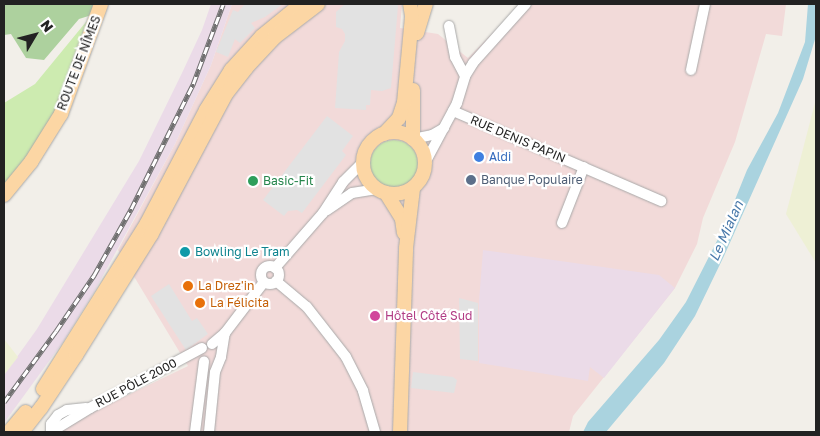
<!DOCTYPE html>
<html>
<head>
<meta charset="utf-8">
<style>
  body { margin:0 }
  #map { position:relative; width:820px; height:436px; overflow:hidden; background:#f2efe9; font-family:"Golos Text",sans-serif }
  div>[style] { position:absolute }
  .commercial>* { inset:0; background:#f2dad9 }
  .industrial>* { inset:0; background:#ebdbe8 }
  .farmland>* { inset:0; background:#eef0d5 }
  .grass>* { inset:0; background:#cdebb0 }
  .round { border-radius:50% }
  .forest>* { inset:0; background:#add19e }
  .parking>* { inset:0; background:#e2e2e2 }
  .water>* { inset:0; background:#aad3df }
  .roads { filter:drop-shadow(0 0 1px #a9a9a9) drop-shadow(0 0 1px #a9a9a9) }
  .minor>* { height:10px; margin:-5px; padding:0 5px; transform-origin:5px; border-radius:5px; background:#fff }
  .minor>.ring { margin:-5px; padding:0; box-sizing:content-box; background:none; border:10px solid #fff; border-radius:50% }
  .major>* { height:14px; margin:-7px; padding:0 7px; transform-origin:7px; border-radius:7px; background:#fcd6a4 }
  .major>.ring { margin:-7px; padding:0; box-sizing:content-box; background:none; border:14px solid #fcd6a4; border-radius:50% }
  .rail>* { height:4.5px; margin-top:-2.25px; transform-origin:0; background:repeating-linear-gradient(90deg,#fff 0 8px,#707070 0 16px); box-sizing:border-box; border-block:1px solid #707070 }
  .dots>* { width:14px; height:14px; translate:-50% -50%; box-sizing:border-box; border:2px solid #fff; border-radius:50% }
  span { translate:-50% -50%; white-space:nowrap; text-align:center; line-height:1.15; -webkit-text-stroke:4.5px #fff; paint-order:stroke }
  .street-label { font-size:12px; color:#222 }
  .shop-label { font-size:12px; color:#366cbe }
  .left { translate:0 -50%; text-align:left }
  .service-label { font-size:12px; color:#4e5e75 }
  .leisure-label { font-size:12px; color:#27864d }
  .culture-label { font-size:12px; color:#0d838f }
  .food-label { font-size:12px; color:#c56008 }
  .hotel-label { font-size:12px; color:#b23c85 }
  .water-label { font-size:14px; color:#4a7aab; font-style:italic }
  .frame { position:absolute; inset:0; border:5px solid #222; pointer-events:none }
  .north { position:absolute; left:10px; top:10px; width:50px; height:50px; -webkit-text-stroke:4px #fff; paint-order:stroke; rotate:53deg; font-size:14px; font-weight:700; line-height:20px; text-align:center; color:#222 }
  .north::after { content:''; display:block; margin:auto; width:18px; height:22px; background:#222; clip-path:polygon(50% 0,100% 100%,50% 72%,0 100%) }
</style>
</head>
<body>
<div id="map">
  <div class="commercial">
    <div style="clip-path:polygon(232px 4px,402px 4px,400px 28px,438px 34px,468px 58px,521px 4px,786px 4px,782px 36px,766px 34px,735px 142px,703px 218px,697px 244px,675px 288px,573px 416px,569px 432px,60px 432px,95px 411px,188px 366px,118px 250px,175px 144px,211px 65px)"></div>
  </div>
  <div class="industrial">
    <div style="clip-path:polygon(211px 4px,232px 4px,211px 65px,175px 144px,94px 292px,63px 342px,4px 423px,4px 375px,37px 329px,139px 161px,182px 73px,202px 30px)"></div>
    <div style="clip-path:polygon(483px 250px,659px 275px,675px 288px,604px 378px,590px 367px,588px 381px,479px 363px,479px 301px)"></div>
  </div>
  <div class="farmland">
    <div style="clip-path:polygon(816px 99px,816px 263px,786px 214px)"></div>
    <div style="clip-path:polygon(4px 339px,18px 357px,4px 375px)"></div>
  </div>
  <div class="grass">
    <div style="clip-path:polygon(90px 17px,61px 114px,4px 195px,4px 103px,35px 84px)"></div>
    <div class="round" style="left:370px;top:140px;width:48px;height:48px"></div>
  </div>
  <div class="forest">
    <div style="clip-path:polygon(4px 4px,100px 4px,98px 13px,79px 19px,44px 60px,26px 58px,11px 34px,4px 35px)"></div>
  </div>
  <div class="parking">
    <div style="clip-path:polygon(245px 4px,283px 4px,265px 17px,251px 23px,255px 28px,240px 43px,235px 39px,228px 57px,216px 52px,233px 10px,238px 12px)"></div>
    <div style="clip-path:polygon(345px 4px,397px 4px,398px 6px,391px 88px,382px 91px,371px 90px,370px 105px,366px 105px,366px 110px,335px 108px,339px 52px,345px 41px,345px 34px,342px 29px,336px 27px,336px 12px)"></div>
    <div style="clip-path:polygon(327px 116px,353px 136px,342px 151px,346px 155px,302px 213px,297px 210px,288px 211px,284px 216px,263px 200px)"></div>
    <div style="clip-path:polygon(169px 284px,192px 321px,197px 318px,208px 334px,186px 350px,151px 296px)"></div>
    <div style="clip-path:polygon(459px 298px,478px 303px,478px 361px,460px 359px)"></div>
    <div style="clip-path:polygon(413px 372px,453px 377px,457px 380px,454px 393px,411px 388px)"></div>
  </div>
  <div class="water">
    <div style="clip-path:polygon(808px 4px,816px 4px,816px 36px,803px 79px,724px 256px,695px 316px,664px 363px,606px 432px,583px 432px,588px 422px,659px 340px,686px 302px,724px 227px,747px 170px,778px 113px,805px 42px)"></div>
  </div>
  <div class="roads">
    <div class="minor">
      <div style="left:449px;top:26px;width:32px;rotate:79deg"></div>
      <div style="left:455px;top:57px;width:21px;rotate:62deg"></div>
      <div style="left:691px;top:70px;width:67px;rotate:-78deg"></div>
      <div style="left:453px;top:111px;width:227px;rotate:23.4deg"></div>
      <div style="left:413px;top:139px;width:19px;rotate:-12deg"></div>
      <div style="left:432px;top:135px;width:14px;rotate:-30deg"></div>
      <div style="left:425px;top:163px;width:68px;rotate:-61.9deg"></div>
      <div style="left:457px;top:103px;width:28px;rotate:-73deg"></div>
      <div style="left:465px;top:76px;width:15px;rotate:-58deg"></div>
      <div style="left:473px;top:63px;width:79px;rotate:-48.1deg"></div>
      <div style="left:327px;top:210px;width:30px;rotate:-34deg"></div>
      <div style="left:352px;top:193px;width:25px;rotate:-9deg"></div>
      <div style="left:562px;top:223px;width:60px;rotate:-68.6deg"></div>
      <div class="ring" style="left:261px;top:266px;width:8px;height:8px"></div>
      <div style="left:275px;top:268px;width:73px;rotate:-48.9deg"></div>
      <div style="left:323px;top:213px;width:37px;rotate:-57deg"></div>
      <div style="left:343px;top:182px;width:28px;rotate:-45deg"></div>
      <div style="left:276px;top:281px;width:40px;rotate:40deg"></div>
      <div style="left:307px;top:307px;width:63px;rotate:52deg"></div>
      <div style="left:346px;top:357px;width:38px;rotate:63deg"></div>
      <div style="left:363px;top:391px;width:43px;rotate:73.7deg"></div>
      <div style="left:212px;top:344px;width:17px;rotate:-40deg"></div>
      <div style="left:225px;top:333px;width:64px;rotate:-52.6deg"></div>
      <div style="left:51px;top:432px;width:46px;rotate:-31.6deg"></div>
      <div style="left:90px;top:408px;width:127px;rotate:-28.2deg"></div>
      <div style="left:51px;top:432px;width:8px;rotate:-90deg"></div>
      <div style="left:51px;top:424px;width:11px;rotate:-52deg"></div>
      <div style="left:58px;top:415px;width:10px;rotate:-29deg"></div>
      <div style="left:67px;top:410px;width:19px;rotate:-6deg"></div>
      <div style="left:195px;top:432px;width:71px;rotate:-82.7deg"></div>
      <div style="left:209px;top:432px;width:60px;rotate:-84.3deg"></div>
      <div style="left:215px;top:372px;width:16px;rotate:-68deg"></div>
      <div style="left:221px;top:357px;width:24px;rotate:-81deg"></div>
    </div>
    <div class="major">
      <div style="left:417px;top:33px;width:30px;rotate:-73deg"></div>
      <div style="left:413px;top:90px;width:49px;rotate:90deg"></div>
      <div class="ring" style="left:363px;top:132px;width:48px;height:48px"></div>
      <div style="left:384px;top:134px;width:22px;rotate:-47deg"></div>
      <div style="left:399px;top:118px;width:16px;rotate:-72deg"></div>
      <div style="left:404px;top:103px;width:87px;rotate:-84.7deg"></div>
      <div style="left:412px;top:16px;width:12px;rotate:-99deg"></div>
      <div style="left:386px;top:193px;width:31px;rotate:58deg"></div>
      <div style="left:402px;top:219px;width:14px;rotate:82deg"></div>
      <div style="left:4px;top:195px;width:43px;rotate:-50.7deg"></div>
      <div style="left:31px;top:162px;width:57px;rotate:-58deg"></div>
      <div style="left:61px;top:114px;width:117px;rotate:-70deg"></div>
      <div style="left:43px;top:389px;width:196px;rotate:-57.9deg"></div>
      <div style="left:147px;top:223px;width:127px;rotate:-62.4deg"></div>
      <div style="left:206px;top:110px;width:47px;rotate:-58deg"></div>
      <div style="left:231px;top:70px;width:46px;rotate:-47.6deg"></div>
      <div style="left:262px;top:36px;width:50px;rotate:-39.4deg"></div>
      <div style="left:9px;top:432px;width:26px;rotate:-50deg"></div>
      <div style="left:22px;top:432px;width:31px;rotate:-52deg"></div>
      <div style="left:41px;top:408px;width:64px;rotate:-56.6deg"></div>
      <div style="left:76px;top:355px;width:142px;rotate:-58deg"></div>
      <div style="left:151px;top:235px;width:160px;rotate:-62deg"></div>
      <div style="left:226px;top:94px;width:33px;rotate:-52deg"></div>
      <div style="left:246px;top:68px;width:42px;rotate:-46.9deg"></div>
      <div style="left:275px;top:37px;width:54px;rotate:-37.5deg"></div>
      <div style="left:400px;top:432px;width:184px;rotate:-88.1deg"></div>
      <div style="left:406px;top:248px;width:60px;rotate:-83.3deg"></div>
    </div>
  </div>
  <div class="rail">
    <div style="left:4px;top:402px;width:88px;rotate:-53.8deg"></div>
    <div style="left:56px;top:331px;width:68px;rotate:-55.8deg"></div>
    <div style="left:94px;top:275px;width:76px;rotate:-60.7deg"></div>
    <div style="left:131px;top:209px;width:140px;rotate:-63.6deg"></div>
    <div style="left:193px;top:84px;width:85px;rotate:-69.4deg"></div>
  </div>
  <div class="dots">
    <div style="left:479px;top:157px;background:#3f7fe0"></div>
    <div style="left:471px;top:180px;background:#5c6f8a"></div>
    <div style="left:253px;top:181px;background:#2e9e5b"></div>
    <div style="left:185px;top:252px;background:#0f9aa8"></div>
    <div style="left:188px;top:286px;background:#e8710a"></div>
    <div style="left:200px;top:303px;background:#e8710a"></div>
    <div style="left:375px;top:316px;background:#d1479c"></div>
  </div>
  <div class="street-label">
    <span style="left:79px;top:63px;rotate:-69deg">ROUTE DE NÎMES</span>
    <span style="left:518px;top:139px;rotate:23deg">RUE DENIS PAPIN</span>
    <span style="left:136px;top:383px;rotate:-28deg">RUE PÔLE 2000</span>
  </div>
  <div class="shop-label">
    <span class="left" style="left:489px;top:157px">Aldi</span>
  </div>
  <div class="service-label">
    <span class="left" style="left:481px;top:180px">Banque Populaire</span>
  </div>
  <div class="leisure-label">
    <span class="left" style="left:263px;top:181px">Basic-Fit</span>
  </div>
  <div class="culture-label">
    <span class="left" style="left:195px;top:252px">Bowling Le Tram</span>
  </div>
  <div class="food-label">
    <span class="left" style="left:198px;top:286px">La Drez'in</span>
    <span class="left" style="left:210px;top:303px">La Félicita</span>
  </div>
  <div class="hotel-label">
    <span class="left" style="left:385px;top:316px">Hôtel Côté Sud</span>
  </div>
  <div class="water-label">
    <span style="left:726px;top:231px;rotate:-66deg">Le Mialan</span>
  </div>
  <div class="frame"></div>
  <div class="north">N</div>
</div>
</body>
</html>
